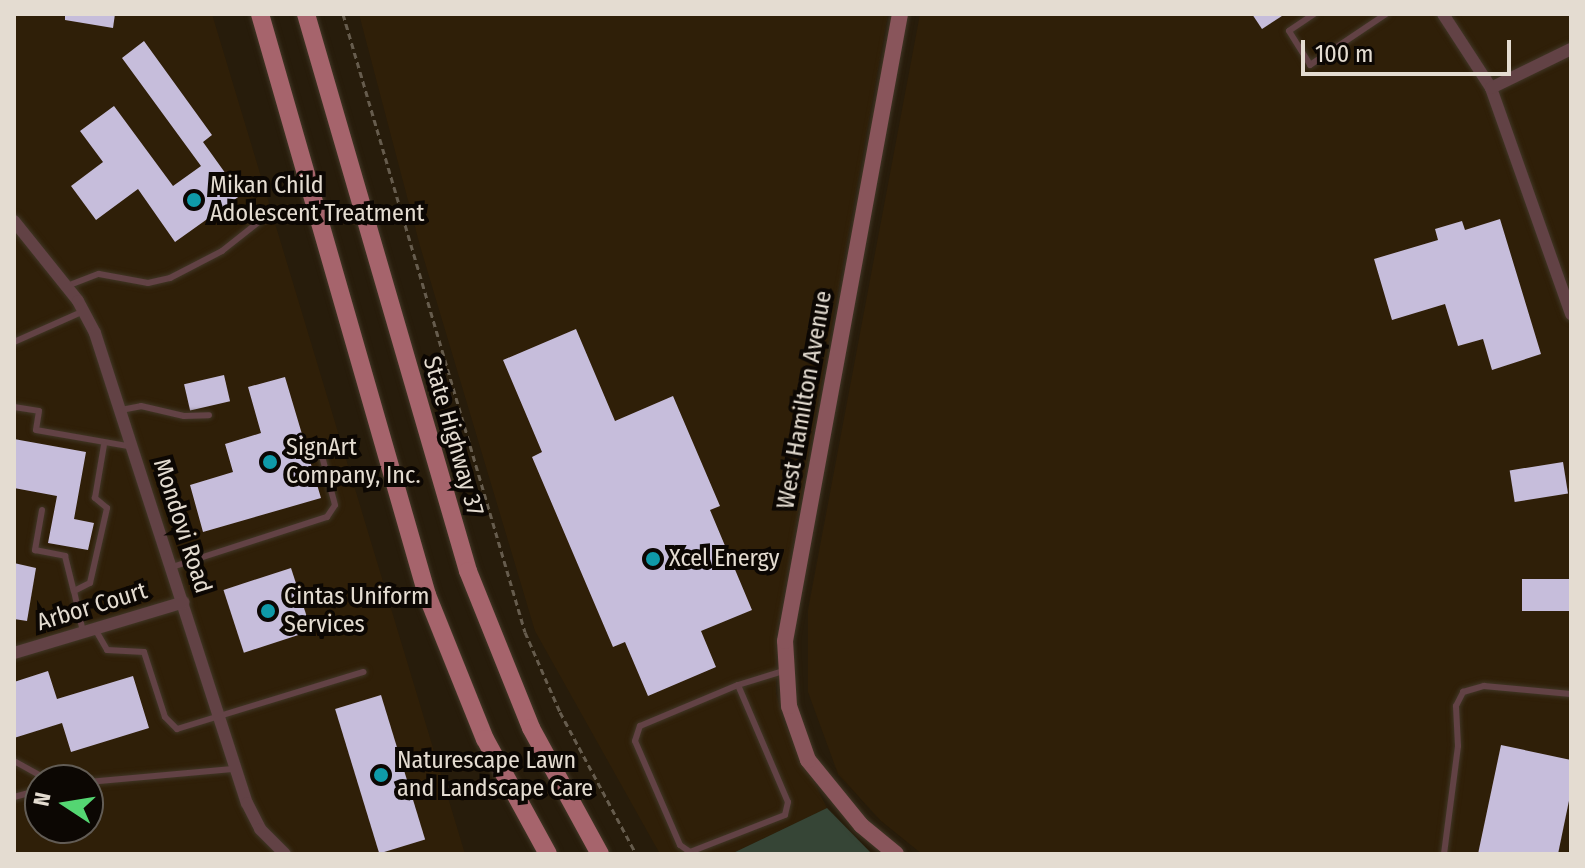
<!DOCTYPE html>
<html>
<head>
<meta charset="utf-8">
<style>
  body { margin:0 }
  #map { position:relative; width:1585px; height:868px; overflow:hidden; background:#271c0b; font-family:"Fira Sans Condensed",sans-serif }
  div>[style] { position:absolute }
  .built>* { inset:0; background:#2f1f08 }
  .green>* { inset:0; background:#364536 }
  .building>* { inset:0; background:#c6bddb; transform-origin:0 0 }
  .path>* { height:3px; margin-top:-1.5px; transform-origin:0; background:repeating-linear-gradient(90deg,#665c4d 0 6px,transparent 0 10px) }
  .roads { filter:drop-shadow(0 0 2px #413727) drop-shadow(0 0 2px #413727) }
  .lane>* { height:6px; margin:-3px; padding:0 3px; transform-origin:3px; border-radius:3px; background:#624245 }
  .street>* { height:12px; margin:-6px; padding:0 6px; transform-origin:6px; border-radius:6px; background:#624245 }
  .secondary>* { height:16px; margin:-8px; padding:0 8px; transform-origin:8px; border-radius:8px; background:#89555b }
  .primary>* { height:18px; margin:-9px; padding:0 9px; transform-origin:9px; border-radius:9px; background:#a6646c }
  .dots>* { width:22px; height:22px; translate:-50% -50%; box-sizing:border-box; border:4px solid #0c0703; border-radius:50% }
  span { translate:-50% -50%; white-space:nowrap; text-align:center; line-height:1.15; -webkit-text-stroke:8px #0c0703; paint-order:stroke }
  .poi-label { font-size:24px; color:#e4dcd1 }
  .left { translate:0 -50%; text-align:left }
  .street-label { font-size:24px; color:#e4dcd1 }
  .frame { position:absolute; inset:0; border:16px solid #e4dcd1; pointer-events:none }
  .north { position:absolute; left:24px; top:764px; width:80px; height:80px; box-sizing:border-box; background:#0c0703; border:2px solid #625c55; border-radius:50%; rotate:282deg; font-size:22px; font-weight:700; line-height:32px; text-align:center; color:#e4dcd1 }
  .north::after { content:''; display:block; margin:auto; width:28px; height:36px; background:#54d672; clip-path:polygon(50% 0,100% 100%,50% 72%,0 100%) }
  .scale { position:absolute; left:1301px; top:40px; width:210px; height:36px; box-sizing:border-box; border:4px solid #e4dcd1; border-top:0; padding-left:10px; font-size:24px; line-height:28px; white-space:nowrap; color:#e4dcd1; -webkit-text-stroke:6px #0c0703; paint-order:stroke }
</style>
</head>
<body>
<div id="map">
  <div class="built">
    <div style="clip-path:polygon(evenodd,14px 14px,212px 14px,465px 854px,14px 854px,14px 14px,40px 780px,88px 780px,88px 828px,40px 828px,40px 780px)"></div>
    <div style="clip-path:polygon(359px 14px,888px 14px,776px 635px,776px 693px,783px 720px,827px 808px,731px 854px,660px 854px,535px 631px,420px 246px)"></div>
    <div style="clip-path:polygon(920px 14px,1571px 14px,1571px 854px,922px 854px,881px 821px,838px 774px,808px 692px,808px 610px)"></div>
  </div>
  <div class="green">
    <div style="clip-path:polygon(827px 808px,872px 854px,731px 854px)"></div>
  </div>
  <div class="building">
    <div style="clip-path:polygon(65px 14px,115px 14px,113px 28px,65px 20px)"></div>
    <div style="clip-path:polygon(1252px 14px,1285px 14px,1262px 29px)"></div>
    <div style="clip-path:polygon(144px 41px,212px 135px,203px 142px,241px 195px,175px 242px,138px 189px,96px 220px,71px 186px,103px 162px,80px 131px,114px 106px,173px 186px,201px 166px,122px 58px)"></div>
    <div style="clip-path:polygon(1500px 219px,1541px 354px,1492px 370px,1483px 339px,1458px 346px,1445px 304px,1392px 320px,1374px 259px,1438px 240px,1435px 229px,1462px 221px,1465px 230px)"></div>
    <div style="clip-path:polygon(576px 329px,615px 421px,673px 396px,720px 506px,710px 510px,752px 610px,701px 631px,716px 667px,648px 696px,625px 642px,613px 647px,532px 457px,542px 452px,503px 360px)"></div>
    <div style="left:224px;top:375px;width:27px;height:41px;rotate:77deg"></div>
    <div style="clip-path:polygon(285px 377px,321px 498px,203px 532px,190px 485px,233px 472px,225px 444px,261px 433px,248px 387px)"></div>
    <div style="clip-path:polygon(14px 439px,86px 452px,74px 519px,94px 523px,88px 550px,48px 543px,57px 496px,14px 488px)"></div>
    <div style="left:1563px;top:462px;width:32px;height:54px;rotate:81deg"></div>
    <div style="clip-path:polygon(14px 563px,36px 568px,27px 621px,14px 619px)"></div>
    <div style="left:291px;top:568px;width:66px;height:71px;rotate:72deg"></div>
    <div style="left:1571px;top:579px;width:32px;height:49px;rotate:90deg"></div>
    <div style="clip-path:polygon(48px 671px,57px 699px,133px 676px,149px 728px,71px 752px,62px 723px,14px 738px,14px 682px)"></div>
    <div style="left:381px;top:695px;width:151px;height:48px;rotate:73deg"></div>
    <div style="clip-path:polygon(1501px 745px,1571px 760px,1571px 791px,1558px 854px,1478px 854px)"></div>
  </div>
  <div class="path">
    <div style="left:343px;top:14px;width:644px;rotate:73.59deg"></div>
    <div style="left:525px;top:632px;width:87px;rotate:66.4deg"></div>
    <div style="left:560px;top:712px;width:161px;rotate:61.8deg"></div>
  </div>
  <div class="roads">
    <div class="lane">
      <div style="left:1314px;top:14px;width:30px;rotate:146deg"></div>
      <div style="left:1289px;top:31px;width:40px;rotate:58deg"></div>
      <div style="left:1310px;top:65px;width:92px;rotate:-33.9deg"></div>
      <div style="left:67px;top:286px;width:34px;rotate:-21deg"></div>
      <div style="left:99px;top:274px;width:50px;rotate:10.4deg"></div>
      <div style="left:148px;top:283px;width:23px;rotate:-13deg"></div>
      <div style="left:170px;top:278px;width:59px;rotate:-27.4deg"></div>
      <div style="left:222px;top:251px;width:55px;rotate:-38.3deg"></div>
      <div style="left:14px;top:342px;width:77px;rotate:-23.9deg"></div>
      <div style="left:14px;top:407px;width:25px;rotate:9deg"></div>
      <div style="left:39px;top:411px;width:19px;rotate:99deg"></div>
      <div style="left:36px;top:430px;width:98px;rotate:9.9deg"></div>
      <div style="left:121px;top:410px;width:20px;rotate:-11deg"></div>
      <div style="left:141px;top:406px;width:44px;rotate:13.1deg"></div>
      <div style="left:184px;top:416px;width:25px;rotate:-2deg"></div>
      <div style="left:42px;top:510px;width:41px;rotate:99.9deg"></div>
      <div style="left:35px;top:550px;width:31px;rotate:11deg"></div>
      <div style="left:65px;top:556px;width:36px;rotate:76deg"></div>
      <div style="left:172px;top:567px;width:163px;rotate:-17.9deg"></div>
      <div style="left:327px;top:517px;width:14px;rotate:-56deg"></div>
      <div style="left:335px;top:505px;width:51px;rotate:-104.9deg"></div>
      <div style="left:95px;top:629px;width:24px;rotate:60deg"></div>
      <div style="left:107px;top:650px;width:37px;rotate:3deg"></div>
      <div style="left:144px;top:652px;width:68px;rotate:72.1deg"></div>
      <div style="left:165px;top:717px;width:17px;rotate:45deg"></div>
      <div style="left:177px;top:729px;width:195px;rotate:-17deg"></div>
      <div style="left:83px;top:632px;width:42px;rotate:-102.4deg"></div>
      <div style="left:74px;top:591px;width:18px;rotate:-27deg"></div>
      <div style="left:90px;top:583px;width:77px;rotate:-77.2deg"></div>
      <div style="left:107px;top:508px;width:16px;rotate:-140deg"></div>
      <div style="left:95px;top:498px;width:54px;rotate:-80.4deg"></div>
      <div style="left:738px;top:685px;width:127px;rotate:66.9deg"></div>
      <div style="left:788px;top:802px;width:13px;rotate:103deg"></div>
      <div style="left:785px;top:815px;width:102px;rotate:158.7deg"></div>
      <div style="left:690px;top:852px;width:12px;rotate:-145deg"></div>
      <div style="left:680px;top:845px;width:113px;rotate:-113.4deg"></div>
      <div style="left:635px;top:741px;width:16px;rotate:-72deg"></div>
      <div style="left:640px;top:726px;width:106px;rotate:-22.7deg"></div>
      <div style="left:738px;top:685px;width:47px;rotate:-17.3deg"></div>
      <div style="left:14px;top:761px;width:39px;rotate:29deg"></div>
      <div style="left:88px;top:782px;width:148px;rotate:-5.1deg"></div>
      <div style="left:14px;top:797px;width:27px;rotate:-15deg"></div>
      <div style="left:1444px;top:854px;width:109px;rotate:-82.6deg"></div>
      <div style="left:1458px;top:746px;width:40px;rotate:-92.9deg"></div>
      <div style="left:1456px;top:706px;width:16px;rotate:-63deg"></div>
      <div style="left:1463px;top:692px;width:22px;rotate:-16deg"></div>
      <div style="left:1484px;top:686px;width:87px;rotate:5.3deg"></div>
    </div>
    <div class="street">
      <div style="left:1443px;top:14px;width:88px;rotate:57deg"></div>
      <div style="left:1491px;top:88px;width:240px;rotate:70.5deg"></div>
      <div style="left:1491px;top:88px;width:89px;rotate:-26deg"></div>
      <div style="left:14px;top:221px;width:102px;rotate:51.3deg"></div>
      <div style="left:78px;top:301px;width:36px;rotate:62deg"></div>
      <div style="left:95px;top:333px;width:494px;rotate:72.1deg"></div>
      <div style="left:247px;top:803px;width:29px;rotate:63deg"></div>
      <div style="left:260px;top:829px;width:35px;rotate:45deg"></div>
      <div style="left:14px;top:653px;width:177px;rotate:-16.7deg"></div>
    </div>
    <div class="secondary">
      <div style="left:896px;top:854px;width:45px;rotate:-140.4deg"></div>
      <div style="left:861px;top:825px;width:84px;rotate:-129.2deg"></div>
      <div style="left:808px;top:760px;width:57px;rotate:-109.4deg"></div>
      <div style="left:789px;top:706px;width:65px;rotate:-93.5deg"></div>
      <div style="left:785px;top:641px;width:637px;rotate:-79.61deg"></div>
    </div>
    <div class="primary">
      <div style="left:260px;top:14px;width:605px;rotate:73.96deg"></div>
      <div style="left:427px;top:595px;width:155px;rotate:68.1deg"></div>
      <div style="left:485px;top:739px;width:131px;rotate:61.3deg"></div>
      <div style="left:306px;top:14px;width:580px;rotate:73.78deg"></div>
      <div style="left:468px;top:571px;width:169px;rotate:68.1deg"></div>
      <div style="left:531px;top:728px;width:144px;rotate:61.3deg"></div>
    </div>
  </div>
  <div class="dots">
    <div style="left:194px;top:200px;background:#0f9aa8"></div>
    <div style="left:270px;top:462px;background:#0f9aa8"></div>
    <div style="left:653px;top:559px;background:#0f9aa8"></div>
    <div style="left:268px;top:611px;background:#0f9aa8"></div>
    <div style="left:381px;top:775px;background:#0f9aa8"></div>
  </div>
  <div class="poi-label">
    <span class="left" style="left:210px;top:200px">Mikan Child<br>Adolescent Treatment</span>
    <span class="left" style="left:286px;top:462px">SignArt<br>Company, Inc.</span>
    <span class="left" style="left:669px;top:559px">Xcel Energy</span>
    <span class="left" style="left:284px;top:611px">Cintas Uniform<br>Services</span>
    <span class="left" style="left:397px;top:775px">Naturescape Lawn<br>and Landscape Care</span>
  </div>
  <div class="street-label">
    <span style="left:805px;top:400px;rotate:-80deg">West Hamilton Avenue</span>
    <span style="left:453px;top:436px;rotate:74deg">State Highway 37</span>
    <span style="left:182px;top:526px;rotate:72deg">Mondovi Road</span>
    <span style="left:92px;top:607px;rotate:-17deg">Arbor Court</span>
  </div>
  <div class="frame"></div>
  <div class="north">N</div>
  <div class="scale">100 m</div>
</div>
</body>
</html>
